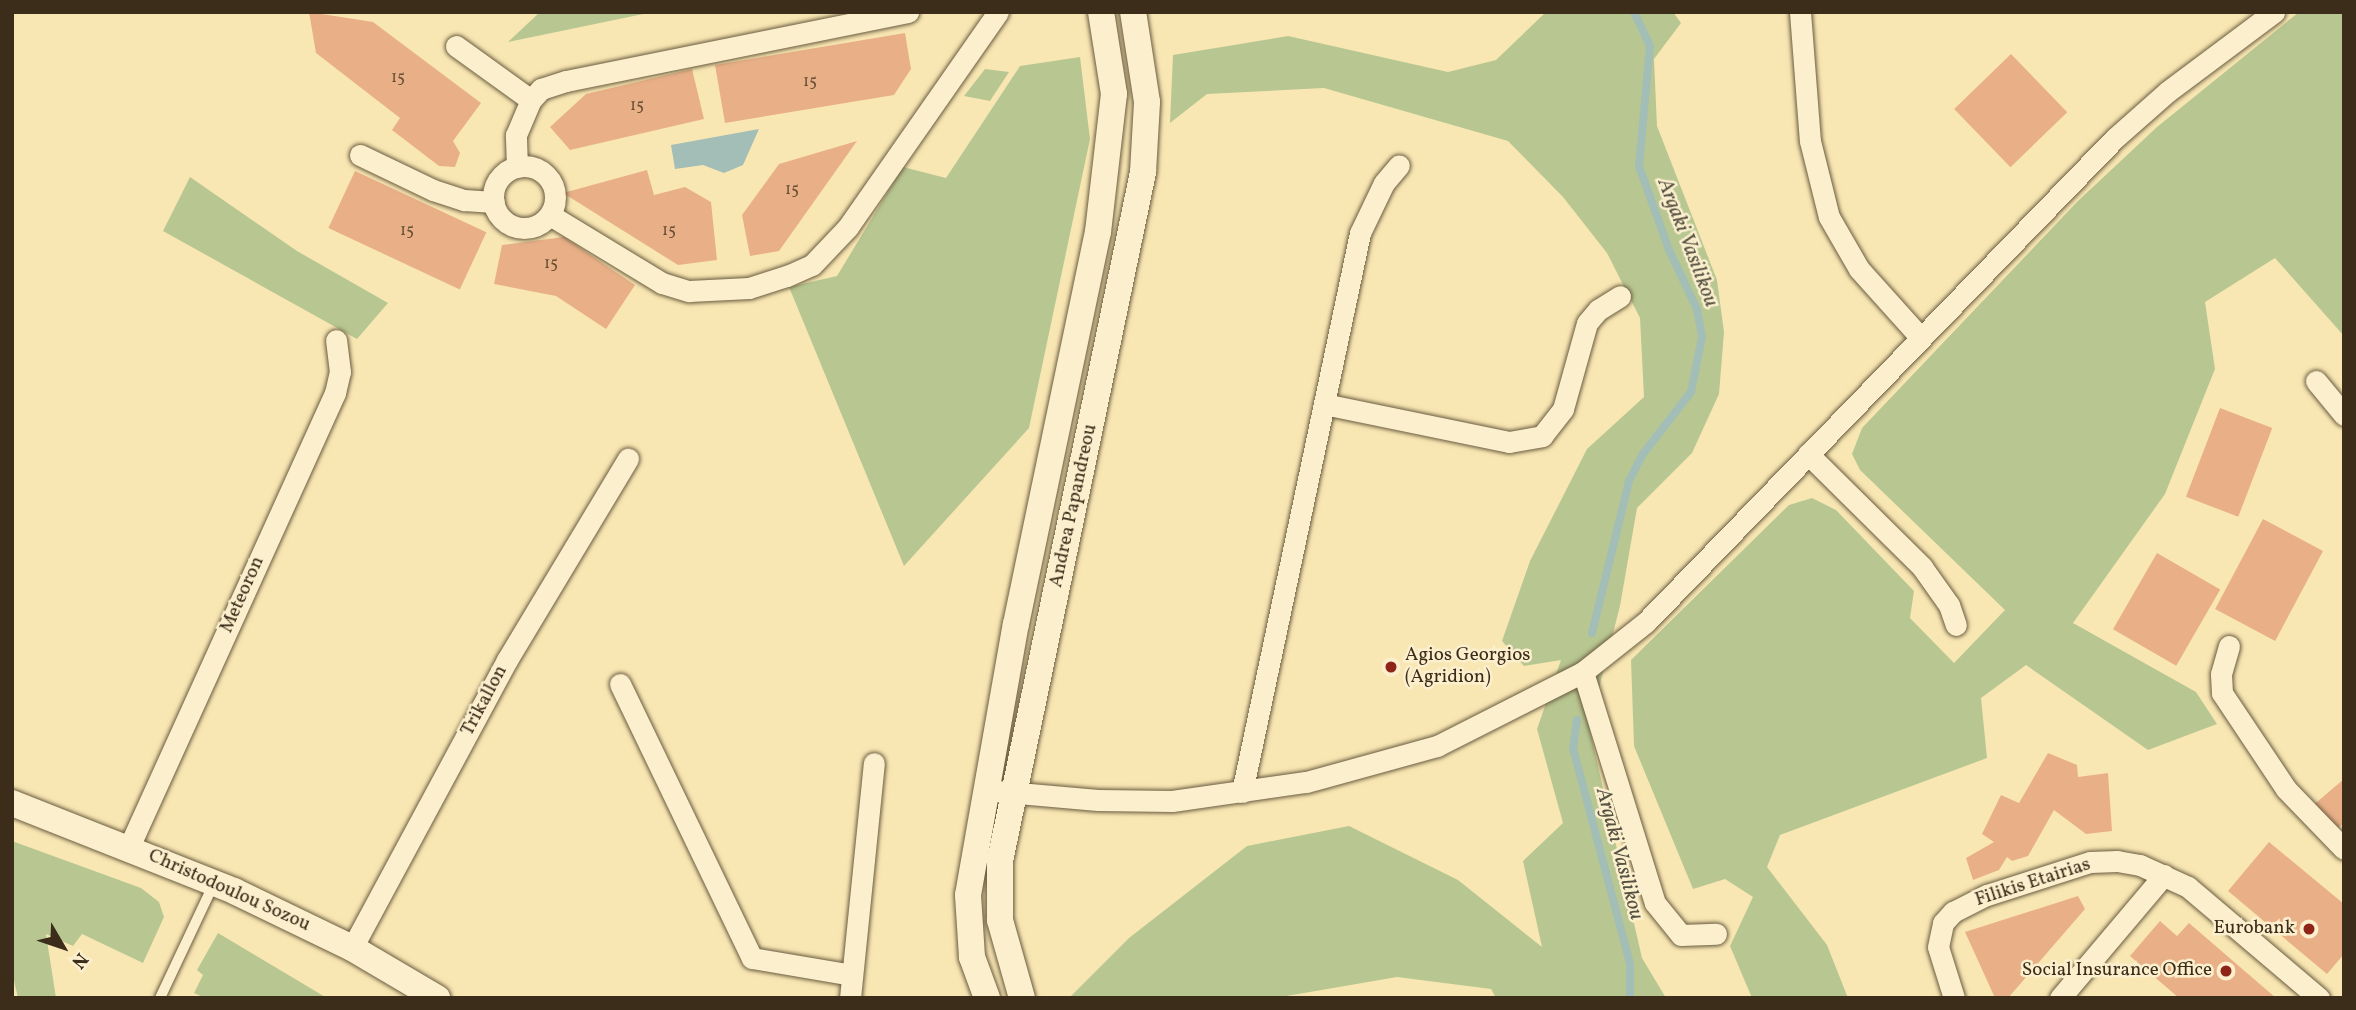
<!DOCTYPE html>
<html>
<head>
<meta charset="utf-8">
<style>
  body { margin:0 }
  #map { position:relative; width:2356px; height:1010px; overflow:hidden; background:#f9e7b3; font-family:Vollkorn,serif }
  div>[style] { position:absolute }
  .green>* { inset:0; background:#b8c791 }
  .water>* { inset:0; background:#a2beb7 }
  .stream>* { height:8px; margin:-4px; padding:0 4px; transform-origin:4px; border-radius:4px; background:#a2beb7 }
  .building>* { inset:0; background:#e9b087; transform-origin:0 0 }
  .roads { filter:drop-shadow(0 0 2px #6a5c40) drop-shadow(0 0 2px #6a5c40) }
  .service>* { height:10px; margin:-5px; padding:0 5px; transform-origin:5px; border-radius:5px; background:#fbefce }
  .minor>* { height:21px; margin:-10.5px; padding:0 10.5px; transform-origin:10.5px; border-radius:10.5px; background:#fbefce }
  .minor>.ring { margin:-10.5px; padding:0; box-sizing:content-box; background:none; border:21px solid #fbefce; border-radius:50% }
  .tertiary>* { height:26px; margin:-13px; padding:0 13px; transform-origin:13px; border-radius:13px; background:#fbefce }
  .dots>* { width:19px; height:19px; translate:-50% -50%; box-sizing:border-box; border:4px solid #fbefce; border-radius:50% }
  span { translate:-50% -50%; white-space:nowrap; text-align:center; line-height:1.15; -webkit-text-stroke:5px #fbefce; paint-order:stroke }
  .number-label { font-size:16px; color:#664e34 }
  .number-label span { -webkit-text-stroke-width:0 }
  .street-label { font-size:19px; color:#3b2d19 }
  .poi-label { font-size:19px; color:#3b2d19 }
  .left { translate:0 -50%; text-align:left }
  .right { translate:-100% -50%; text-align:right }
  .water-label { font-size:21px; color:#555140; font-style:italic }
  .frame { position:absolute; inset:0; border:14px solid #3b2d19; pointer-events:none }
  .north { position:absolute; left:28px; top:912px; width:70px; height:70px; -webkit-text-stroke:5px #fbefce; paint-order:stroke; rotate:129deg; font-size:19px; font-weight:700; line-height:28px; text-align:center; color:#3b2d19 }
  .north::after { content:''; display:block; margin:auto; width:24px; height:32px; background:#3b2d19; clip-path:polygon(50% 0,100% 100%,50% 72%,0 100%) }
</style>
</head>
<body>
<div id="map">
  <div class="green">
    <div style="clip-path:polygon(540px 12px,653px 12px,508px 42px)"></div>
    <div style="clip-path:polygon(1546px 12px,1673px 12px,1681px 23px,1654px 59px,1657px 126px,1717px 280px,1724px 332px,1719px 394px,1692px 453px,1637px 508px,1620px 606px,1589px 727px,1642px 958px,1666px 998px,1496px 998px,1491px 989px,1397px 977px,1275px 998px,1069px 998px,1129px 938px,1247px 846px,1349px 826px,1458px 880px,1542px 947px,1523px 861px,1563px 823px,1537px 729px,1561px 660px,1524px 666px,1502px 641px,1530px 561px,1587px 449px,1644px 397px,1640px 318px,1607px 253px,1563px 197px,1508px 141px,1324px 88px,1207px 94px,1170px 123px,1173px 55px,1288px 36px,1448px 72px,1496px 60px)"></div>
    <div style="clip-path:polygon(2299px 12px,2344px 12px,2344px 336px,2275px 258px,2205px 302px,2215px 369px,2165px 494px,2073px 623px,2196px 692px,2217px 724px,2148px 750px,2026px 665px,1981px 698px,1987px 758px,1780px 835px,1767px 867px,1827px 945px,1848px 998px,1752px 998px,1730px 946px,1753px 897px,1725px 879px,1693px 889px,1634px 746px,1631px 660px,1789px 505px,1812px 498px,1836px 510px,1914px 591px,1910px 618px,1954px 663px,2005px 610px,1860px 470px,1852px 454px,1862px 428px,2078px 201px,2157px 127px)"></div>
    <div style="clip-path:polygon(1080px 57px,1090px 139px,1029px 428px,904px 566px,789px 287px,837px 276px,903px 167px,946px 178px,1020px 66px)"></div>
    <div style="clip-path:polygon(985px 69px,1009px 72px,990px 101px,964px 96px)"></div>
    <div style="clip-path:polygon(190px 177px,297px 251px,388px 303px,357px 339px,163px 231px)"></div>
    <div style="clip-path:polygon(12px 841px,141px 888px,159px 902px,164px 917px,143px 963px,82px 934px,73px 946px,46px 934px,56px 998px,18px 998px,12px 972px)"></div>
    <div style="clip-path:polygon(218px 933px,327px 998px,205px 998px,194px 993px,203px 975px,197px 970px)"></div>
  </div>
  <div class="water">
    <div style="clip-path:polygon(759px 129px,743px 165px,724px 173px,703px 165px,675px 169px,671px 145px)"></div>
  </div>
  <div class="stream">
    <div style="left:1592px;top:633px;width:156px;rotate:-76.3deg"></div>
    <div style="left:1629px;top:481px;width:30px;rotate:-63deg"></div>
    <div style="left:1643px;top:454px;width:78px;rotate:-52.3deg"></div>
    <div style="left:1691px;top:392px;width:56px;rotate:-78.7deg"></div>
    <div style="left:1702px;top:337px;width:28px;rotate:-100deg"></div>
    <div style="left:1697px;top:309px;width:65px;rotate:-115.4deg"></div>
    <div style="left:1669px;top:250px;width:89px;rotate:-109.7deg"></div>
    <div style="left:1639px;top:166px;width:121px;rotate:-84.8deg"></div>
    <div style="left:1650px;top:46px;width:38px;rotate:-115deg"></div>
    <div style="left:1577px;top:720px;width:28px;rotate:98deg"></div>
    <div style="left:1573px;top:748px;width:223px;rotate:75.2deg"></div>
    <div style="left:1630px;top:964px;width:34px;rotate:90deg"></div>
  </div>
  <div class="building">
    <div style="clip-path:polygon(309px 12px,373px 22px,481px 103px,453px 141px,460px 153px,455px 167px,439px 166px,392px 130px,400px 118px,316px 53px)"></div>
    <div style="clip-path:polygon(905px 33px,911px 69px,894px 95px,725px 123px,715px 65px)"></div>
    <div style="left:2011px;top:54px;width:81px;height:79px;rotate:46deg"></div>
    <div style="clip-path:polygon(692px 69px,704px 119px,570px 150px,550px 127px,586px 94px)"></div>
    <div style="clip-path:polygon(857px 141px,779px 251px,750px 256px,742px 215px,779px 164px)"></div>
    <div style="clip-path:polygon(647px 170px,654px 195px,685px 187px,711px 202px,717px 260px,678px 265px,563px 193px)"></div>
    <div style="left:355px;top:171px;width:145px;height:63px;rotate:25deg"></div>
    <div style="clip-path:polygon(564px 237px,635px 285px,606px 329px,556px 296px,494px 284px,502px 245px)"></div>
    <div style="left:2220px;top:408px;width:56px;height:95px;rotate:21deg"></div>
    <div style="left:2263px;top:519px;width:68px;height:102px;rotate:28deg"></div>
    <div style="left:2157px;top:553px;width:73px;height:88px;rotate:30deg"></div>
    <div style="clip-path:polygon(2048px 753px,2077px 765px,2078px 777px,2108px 773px,2112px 831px,2086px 834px,2054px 810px,2028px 856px,2012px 861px,2007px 857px,1999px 870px,1973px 880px,1966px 858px,1994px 842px,1982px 834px,2001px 795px,2019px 803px)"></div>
    <div style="clip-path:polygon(2344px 779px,2344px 823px,2332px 832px,2311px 807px)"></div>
    <div style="clip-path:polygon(2269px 842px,2344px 904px,2344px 954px,2327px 974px,2228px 891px)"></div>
    <div style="clip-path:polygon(2078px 896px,2085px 909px,2008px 998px,1995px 998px,1965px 932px)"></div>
    <div style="clip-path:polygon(2160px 921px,2177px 936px,2189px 923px,2276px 998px,2179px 998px,2130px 956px)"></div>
  </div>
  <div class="roads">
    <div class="service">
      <div style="left:160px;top:998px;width:127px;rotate:-64.8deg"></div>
    </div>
    <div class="minor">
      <div style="left:1800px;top:12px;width:129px;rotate:85.6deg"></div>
      <div style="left:1810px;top:141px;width:78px;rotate:76deg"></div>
      <div style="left:1829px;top:217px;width:60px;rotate:60deg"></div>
      <div style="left:1859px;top:269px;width:91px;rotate:48.1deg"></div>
      <div style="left:456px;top:46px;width:92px;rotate:35.8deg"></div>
      <div style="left:531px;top:100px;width:15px;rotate:-48deg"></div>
      <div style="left:541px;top:89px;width:26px;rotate:-18deg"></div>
      <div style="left:566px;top:81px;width:349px;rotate:-11.4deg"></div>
      <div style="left:360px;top:155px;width:81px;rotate:25.6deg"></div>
      <div style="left:433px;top:190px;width:33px;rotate:18deg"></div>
      <div style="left:464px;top:200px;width:30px;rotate:4deg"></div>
      <div class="ring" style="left:493px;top:166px;width:41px;height:41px"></div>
      <div style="left:517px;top:167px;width:32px;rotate:-92deg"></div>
      <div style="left:516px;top:135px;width:38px;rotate:-67deg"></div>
      <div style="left:550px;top:215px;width:131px;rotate:31.3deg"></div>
      <div style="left:662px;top:283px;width:28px;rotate:17deg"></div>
      <div style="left:689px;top:291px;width:60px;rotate:-2.9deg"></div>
      <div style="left:749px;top:288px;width:40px;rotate:-18deg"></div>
      <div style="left:787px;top:276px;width:27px;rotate:-24deg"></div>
      <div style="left:812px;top:265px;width:52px;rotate:-46.5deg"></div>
      <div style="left:848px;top:227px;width:262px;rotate:-55.1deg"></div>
      <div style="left:2316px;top:381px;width:44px;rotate:50.5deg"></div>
      <div style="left:1324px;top:404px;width:189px;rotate:11.6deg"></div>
      <div style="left:1509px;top:442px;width:34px;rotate:-10deg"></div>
      <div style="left:1542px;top:436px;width:34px;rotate:-52deg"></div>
      <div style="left:1563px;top:409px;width:89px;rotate:-74.4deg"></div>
      <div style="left:1587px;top:323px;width:17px;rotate:-50deg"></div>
      <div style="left:1598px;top:310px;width:26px;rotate:-32deg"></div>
      <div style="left:1808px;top:454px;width:161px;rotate:44.7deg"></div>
      <div style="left:1922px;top:567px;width:47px;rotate:54.6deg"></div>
      <div style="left:1949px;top:605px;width:21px;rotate:71deg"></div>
      <div style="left:2229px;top:646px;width:29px;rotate:106deg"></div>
      <div style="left:2221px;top:674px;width:19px;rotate:87deg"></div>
      <div style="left:2222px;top:693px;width:115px;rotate:56.3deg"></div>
      <div style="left:2286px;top:789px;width:83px;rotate:46deg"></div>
      <div style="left:1583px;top:672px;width:242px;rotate:72.7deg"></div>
      <div style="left:1655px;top:903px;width:41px;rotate:50.9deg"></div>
      <div style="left:1681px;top:935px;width:35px;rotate:-2deg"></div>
      <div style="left:620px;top:684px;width:304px;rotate:64.3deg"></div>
      <div style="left:752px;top:958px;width:101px;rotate:9.6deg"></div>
      <div style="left:984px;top:790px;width:114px;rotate:5deg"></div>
      <div style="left:1098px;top:800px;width:74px;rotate:0.8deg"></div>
      <div style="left:1172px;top:801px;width:135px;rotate:-8.1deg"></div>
      <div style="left:1306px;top:782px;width:136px;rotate:-15.4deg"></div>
      <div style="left:1437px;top:746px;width:164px;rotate:-26.9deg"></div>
      <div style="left:1583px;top:672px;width:80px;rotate:-38.4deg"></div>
      <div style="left:1646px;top:622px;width:674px;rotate:-45.9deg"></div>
      <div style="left:2115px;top:138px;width:69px;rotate:-41.5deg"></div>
      <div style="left:2167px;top:92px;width:134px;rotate:-36.8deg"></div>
      <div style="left:1242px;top:792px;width:571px;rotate:-78.08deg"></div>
      <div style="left:1360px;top:233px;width:55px;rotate:-64.4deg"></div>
      <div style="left:1384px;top:183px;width:23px;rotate:-50deg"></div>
      <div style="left:129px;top:847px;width:499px;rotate:-65.6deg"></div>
      <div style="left:335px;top:393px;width:22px;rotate:-77deg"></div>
      <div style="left:340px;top:372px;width:32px;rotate:-97deg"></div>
      <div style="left:352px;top:948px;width:327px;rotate:-61.7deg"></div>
      <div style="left:507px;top:660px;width:235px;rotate:-59deg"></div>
      <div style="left:850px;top:998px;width:236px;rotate:-84.2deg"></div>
      <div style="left:1954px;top:998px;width:53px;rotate:-107.4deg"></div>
      <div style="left:1938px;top:947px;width:25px;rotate:-78deg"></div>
      <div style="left:1943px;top:923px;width:15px;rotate:-48deg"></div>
      <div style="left:1953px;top:912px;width:38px;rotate:-27deg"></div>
      <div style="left:1987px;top:895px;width:108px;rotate:-17.8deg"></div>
      <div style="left:2090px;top:862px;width:27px;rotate:-2deg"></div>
      <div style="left:2117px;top:861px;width:23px;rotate:10deg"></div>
      <div style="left:2140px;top:865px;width:53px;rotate:24.6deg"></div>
      <div style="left:2188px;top:887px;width:172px;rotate:40.3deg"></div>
      <div style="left:2060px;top:998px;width:161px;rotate:-49.8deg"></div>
    </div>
    <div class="tertiary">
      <div style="left:12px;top:803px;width:239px;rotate:21.6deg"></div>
      <div style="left:234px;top:891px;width:131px;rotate:25.8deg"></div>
      <div style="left:352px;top:948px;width:99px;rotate:30.5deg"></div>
      <div style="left:987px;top:998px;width:44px;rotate:-110.1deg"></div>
      <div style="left:972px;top:957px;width:62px;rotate:-93.7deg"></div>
      <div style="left:968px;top:895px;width:275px;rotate:-80deg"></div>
      <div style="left:1016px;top:624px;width:400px;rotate:-78.2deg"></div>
      <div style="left:1098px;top:232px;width:139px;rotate:-83.4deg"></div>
      <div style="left:1114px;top:94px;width:83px;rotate:-99deg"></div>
      <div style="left:1022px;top:998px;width:81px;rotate:-105.8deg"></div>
      <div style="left:1000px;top:920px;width:59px;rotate:-90deg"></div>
      <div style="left:1000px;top:861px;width:704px;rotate:-78.27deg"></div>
      <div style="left:1143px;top:172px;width:70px;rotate:-86.7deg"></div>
      <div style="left:1147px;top:102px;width:91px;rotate:-98.8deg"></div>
    </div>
  </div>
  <div class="dots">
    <div style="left:1391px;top:667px;background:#8f2418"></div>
    <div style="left:2309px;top:929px;background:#8f2418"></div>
    <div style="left:2226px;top:971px;background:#8f2418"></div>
  </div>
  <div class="number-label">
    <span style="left:398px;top:78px">15</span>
    <span style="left:810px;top:82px">15</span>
    <span style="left:637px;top:106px">15</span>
    <span style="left:792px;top:190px">15</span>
    <span style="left:407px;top:231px">15</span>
    <span style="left:669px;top:231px">15</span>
    <span style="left:551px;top:264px">15</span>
  </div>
  <div class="street-label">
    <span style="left:1074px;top:506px;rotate:-78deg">Andrea Papandreou</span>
    <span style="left:243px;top:595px;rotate:-66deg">Meteoron</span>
    <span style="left:485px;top:701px;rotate:-62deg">Trikallon</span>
    <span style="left:2033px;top:883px;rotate:-18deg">Filikis Etairias</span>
    <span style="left:229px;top:891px;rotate:24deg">Christodoulou Sozou</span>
  </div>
  <div class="poi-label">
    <span class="left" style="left:1405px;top:667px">Agios Georgios<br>(Agridion)</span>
    <span class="right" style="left:2295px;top:929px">Eurobank</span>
    <span class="right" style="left:2212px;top:971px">Social Insurance Office</span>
  </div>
  <div class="water-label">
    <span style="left:1687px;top:243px;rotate:69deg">Argaki Vasilikou</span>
    <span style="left:1619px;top:854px;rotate:75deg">Argaki Vasilikou</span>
  </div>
  <div class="frame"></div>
  <div class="north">N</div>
</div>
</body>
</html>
